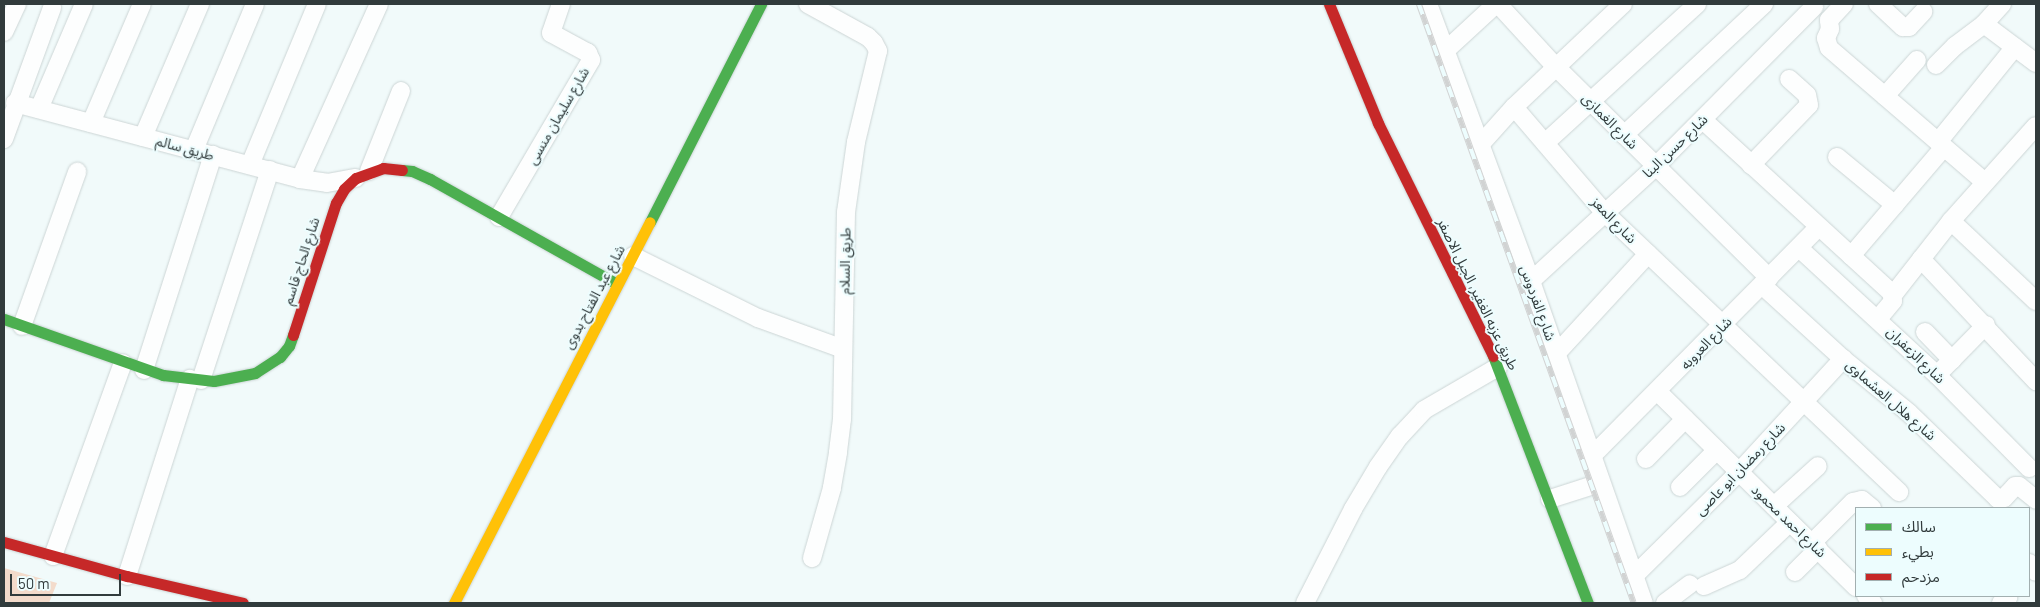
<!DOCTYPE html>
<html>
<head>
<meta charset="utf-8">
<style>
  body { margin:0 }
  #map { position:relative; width:2040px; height:607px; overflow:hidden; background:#f1fafa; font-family:Barlow,"Noto Sans Arabic",sans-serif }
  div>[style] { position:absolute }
  .green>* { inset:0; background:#f3dbcb }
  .roads { filter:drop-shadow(0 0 1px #ccd5d5) drop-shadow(0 0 1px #ccd5d5) }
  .street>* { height:18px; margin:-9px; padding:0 9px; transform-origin:9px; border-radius:9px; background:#fdfefe }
  .fast>* { height:11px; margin:-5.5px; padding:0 5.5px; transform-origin:5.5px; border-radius:5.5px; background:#4caf50 }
  .slow>* { height:11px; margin:-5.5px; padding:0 5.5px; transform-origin:5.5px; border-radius:5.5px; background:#ffc107 }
  .jam>* { height:11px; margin:-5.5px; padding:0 5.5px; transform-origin:5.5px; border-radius:5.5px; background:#c62828 }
  .rail>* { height:5.5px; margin-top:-2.75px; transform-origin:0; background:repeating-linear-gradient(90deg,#edfdfe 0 11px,#d1d3d3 0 22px); box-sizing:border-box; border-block:1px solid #d1d3d3 }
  span { translate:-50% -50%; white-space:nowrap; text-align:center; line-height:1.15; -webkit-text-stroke:4px #edfdfe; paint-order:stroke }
  .street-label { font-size:14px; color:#313b3c }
  .frame { position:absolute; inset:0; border:5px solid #313b3c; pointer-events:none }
  .legend { position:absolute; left:1855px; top:507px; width:175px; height:90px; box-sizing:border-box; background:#edfdfe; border:1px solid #a2afb0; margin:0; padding:6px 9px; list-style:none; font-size:15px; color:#313b3c }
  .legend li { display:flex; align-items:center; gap:10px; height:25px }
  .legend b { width:25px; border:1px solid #a2afb0 }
  .scale { position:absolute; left:10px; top:574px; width:111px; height:22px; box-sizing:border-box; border:2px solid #313b3c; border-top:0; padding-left:6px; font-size:15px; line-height:18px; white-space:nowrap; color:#313b3c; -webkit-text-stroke:4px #edfdfe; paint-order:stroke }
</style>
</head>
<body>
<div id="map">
  <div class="green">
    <div style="clip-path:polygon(4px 568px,57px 583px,49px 603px,4px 603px)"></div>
  </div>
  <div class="roads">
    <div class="street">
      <div style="left:808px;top:4px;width:68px;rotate:28.8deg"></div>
      <div style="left:868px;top:37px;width:8px;rotate:45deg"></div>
      <div style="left:874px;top:43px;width:9px;rotate:63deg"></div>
      <div style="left:878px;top:51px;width:94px;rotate:103.6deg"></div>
      <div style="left:856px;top:142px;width:71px;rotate:98.1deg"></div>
      <div style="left:846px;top:212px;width:207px;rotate:91.1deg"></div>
      <div style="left:842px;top:419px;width:34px;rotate:97deg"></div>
      <div style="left:838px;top:453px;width:36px;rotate:100deg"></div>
      <div style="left:832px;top:488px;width:73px;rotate:105.9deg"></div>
      <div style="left:1428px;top:4px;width:296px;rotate:69.6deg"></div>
      <div style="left:1531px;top:281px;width:341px;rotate:70.7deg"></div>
      <div style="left:1498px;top:4px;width:86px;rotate:47.4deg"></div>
      <div style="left:1556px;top:67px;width:300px;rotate:44.7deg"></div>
      <div style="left:1878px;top:4px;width:34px;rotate:43deg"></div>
      <div style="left:1903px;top:27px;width:6px"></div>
      <div style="left:1909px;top:27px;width:21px;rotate:-47deg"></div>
      <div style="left:1829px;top:20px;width:9px;rotate:84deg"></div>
      <div style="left:1830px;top:29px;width:10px;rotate:114deg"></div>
      <div style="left:1826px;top:38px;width:10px;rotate:73deg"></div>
      <div style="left:1829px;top:48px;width:206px;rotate:40.7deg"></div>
      <div style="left:1829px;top:20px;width:22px;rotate:-47deg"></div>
      <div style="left:1984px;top:24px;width:65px;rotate:36.9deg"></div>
      <div style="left:4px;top:32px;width:31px;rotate:-65deg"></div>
      <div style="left:1444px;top:52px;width:71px;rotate:-42.7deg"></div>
      <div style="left:1936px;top:65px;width:27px;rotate:-45deg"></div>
      <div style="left:1955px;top:46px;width:36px;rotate:-37deg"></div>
      <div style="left:1984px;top:24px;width:27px;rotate:-48deg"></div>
      <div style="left:1885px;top:96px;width:48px;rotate:-48.4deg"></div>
      <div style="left:15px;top:103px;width:295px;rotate:14.9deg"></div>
      <div style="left:300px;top:179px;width:27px;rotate:8deg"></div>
      <div style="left:327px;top:183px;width:29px;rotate:-10deg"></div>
      <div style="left:1514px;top:107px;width:138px;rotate:49.4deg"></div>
      <div style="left:1604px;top:212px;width:407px;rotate:43.5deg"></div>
      <div style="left:39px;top:109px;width:114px;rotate:-66.8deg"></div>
      <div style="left:1703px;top:120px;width:255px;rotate:42.5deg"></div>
      <div style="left:1891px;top:292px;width:9px;rotate:77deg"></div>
      <div style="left:1893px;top:301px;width:23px;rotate:130deg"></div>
      <div style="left:91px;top:123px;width:129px;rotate:-66.8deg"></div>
      <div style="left:1624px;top:135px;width:192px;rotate:-43.1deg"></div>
      <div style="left:143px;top:137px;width:145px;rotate:-66.8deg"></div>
      <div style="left:4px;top:139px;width:140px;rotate:-69.9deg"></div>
      <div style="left:1938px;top:142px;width:122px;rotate:-51deg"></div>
      <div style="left:1545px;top:143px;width:206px;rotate:-42.4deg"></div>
      <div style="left:1479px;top:146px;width:52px;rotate:-48.1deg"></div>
      <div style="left:1514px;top:107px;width:150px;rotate:-43.4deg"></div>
      <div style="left:194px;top:150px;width:158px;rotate:-67.3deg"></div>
      <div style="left:1837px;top:157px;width:75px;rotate:39.6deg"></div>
      <div style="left:250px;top:165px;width:174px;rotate:-67.4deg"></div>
      <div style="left:1751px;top:165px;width:83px;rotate:-46deg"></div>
      <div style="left:1809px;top:105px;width:10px;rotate:-101deg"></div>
      <div style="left:1807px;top:95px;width:24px;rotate:-138deg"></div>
      <div style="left:369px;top:171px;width:86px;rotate:-68.2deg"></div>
      <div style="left:300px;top:179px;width:192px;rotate:-65.7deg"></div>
      <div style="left:499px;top:217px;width:182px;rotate:-59.6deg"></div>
      <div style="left:591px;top:60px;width:8px;rotate:-113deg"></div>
      <div style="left:588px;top:53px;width:42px;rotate:-151.6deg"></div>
      <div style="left:551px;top:33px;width:31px;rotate:-71deg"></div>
      <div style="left:1951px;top:221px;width:117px;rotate:43.3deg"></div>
      <div style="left:1799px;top:248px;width:188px;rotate:42.6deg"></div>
      <div style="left:1937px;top:375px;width:131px;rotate:45.3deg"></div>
      <div style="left:633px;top:256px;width:140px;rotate:26.4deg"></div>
      <div style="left:758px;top:318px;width:90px;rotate:20deg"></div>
      <div style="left:1851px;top:256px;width:143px;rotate:-49.5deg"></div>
      <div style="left:1921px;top:259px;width:168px;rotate:46.7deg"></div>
      <div style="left:1531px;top:281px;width:168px;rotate:-42.6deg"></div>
      <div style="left:1655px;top:167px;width:226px;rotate:-45.2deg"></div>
      <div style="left:1762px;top:285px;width:110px;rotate:42.4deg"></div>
      <div style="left:1843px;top:359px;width:85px;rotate:39.3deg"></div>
      <div style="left:1909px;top:413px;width:124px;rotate:44deg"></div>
      <div style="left:1998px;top:499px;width:6px;rotate:-9deg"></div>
      <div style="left:2004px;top:498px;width:16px;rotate:-47deg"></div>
      <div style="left:2015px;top:486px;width:4px"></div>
      <div style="left:2019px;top:486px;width:22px;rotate:39deg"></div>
      <div style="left:1893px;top:295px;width:94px;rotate:-51.9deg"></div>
      <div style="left:1951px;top:221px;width:127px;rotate:-48.2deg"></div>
      <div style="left:22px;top:326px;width:164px;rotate:-70.3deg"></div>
      <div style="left:1925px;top:332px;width:39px;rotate:46deg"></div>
      <div style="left:1556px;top:354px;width:136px;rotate:-47.4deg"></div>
      <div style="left:144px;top:370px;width:226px;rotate:-72.2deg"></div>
      <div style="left:1937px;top:375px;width:70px;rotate:-45.6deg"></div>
      <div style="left:201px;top:380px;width:221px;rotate:-71.8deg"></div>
      <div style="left:1658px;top:392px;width:278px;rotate:44.6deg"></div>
      <div style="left:1591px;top:457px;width:322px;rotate:-45.3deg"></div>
      <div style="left:1646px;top:459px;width:56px;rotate:-45.7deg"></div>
      <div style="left:1680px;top:487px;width:52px;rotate:-45deg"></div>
      <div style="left:1550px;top:499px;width:52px;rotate:-17.7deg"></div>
      <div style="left:1774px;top:506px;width:59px;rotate:-42.3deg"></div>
      <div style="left:1812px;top:543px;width:58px;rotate:-45deg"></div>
      <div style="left:1853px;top:502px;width:9px;rotate:-13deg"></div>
      <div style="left:1862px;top:500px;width:13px;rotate:39deg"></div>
      <div style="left:53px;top:556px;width:205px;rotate:-70.1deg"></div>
      <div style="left:2029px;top:563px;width:11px;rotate:52deg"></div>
      <div style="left:1795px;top:572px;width:33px;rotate:-45deg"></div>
      <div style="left:127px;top:576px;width:207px;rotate:-72.3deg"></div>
      <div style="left:1634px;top:576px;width:148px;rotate:-44.7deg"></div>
      <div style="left:1739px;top:472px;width:154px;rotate:-47.4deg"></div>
      <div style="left:1704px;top:586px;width:39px;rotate:-24deg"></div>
      <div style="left:1740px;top:570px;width:69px;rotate:-43.8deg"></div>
      <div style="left:1866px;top:596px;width:10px;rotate:45deg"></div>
      <div style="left:1305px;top:603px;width:106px;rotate:-62.9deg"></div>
      <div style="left:1353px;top:509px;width:49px;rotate:-59.2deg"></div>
      <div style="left:1378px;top:467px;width:38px;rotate:-55deg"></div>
      <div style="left:1400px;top:436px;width:35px;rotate:-47deg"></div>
      <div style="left:1424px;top:410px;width:86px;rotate:-30.2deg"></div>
      <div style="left:1665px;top:603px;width:31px;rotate:-37deg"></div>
      <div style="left:2001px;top:603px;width:9px;rotate:-36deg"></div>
    </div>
    <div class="fast">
      <div style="left:402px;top:170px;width:10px;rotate:6deg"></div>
      <div style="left:412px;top:171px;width:20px;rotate:24deg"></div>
      <div style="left:430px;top:179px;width:214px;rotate:29.3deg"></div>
      <div style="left:650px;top:222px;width:245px;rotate:-63deg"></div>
      <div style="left:4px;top:319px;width:169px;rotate:19.4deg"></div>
      <div style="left:163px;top:375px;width:51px;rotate:6.7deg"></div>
      <div style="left:214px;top:381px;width:42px;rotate:-11deg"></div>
      <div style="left:255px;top:373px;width:30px;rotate:-33deg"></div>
      <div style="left:280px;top:357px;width:14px;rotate:-51deg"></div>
      <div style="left:289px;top:346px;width:12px;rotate:-70deg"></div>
      <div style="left:1493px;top:356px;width:265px;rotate:69deg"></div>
    </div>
    <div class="slow">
      <div style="left:454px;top:603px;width:428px;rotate:-62.8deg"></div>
    </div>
    <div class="jam">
      <div style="left:1329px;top:4px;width:129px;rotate:67.6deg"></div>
      <div style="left:1378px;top:123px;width:260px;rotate:63.7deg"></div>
      <div style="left:293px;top:335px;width:139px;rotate:-72deg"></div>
      <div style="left:336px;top:203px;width:16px;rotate:-60deg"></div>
      <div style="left:344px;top:189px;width:16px;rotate:-43deg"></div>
      <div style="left:356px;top:178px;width:29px;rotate:-20deg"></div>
      <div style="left:383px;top:168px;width:19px;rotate:6deg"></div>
      <div style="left:4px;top:542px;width:128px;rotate:15.5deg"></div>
      <div style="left:127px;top:576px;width:119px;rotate:13.1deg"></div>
    </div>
  </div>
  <div class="rail">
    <div style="left:1419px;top:4px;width:636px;rotate:70.26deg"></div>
  </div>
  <div class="street-label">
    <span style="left:558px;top:116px;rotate:-60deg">شارع سليمان منسى</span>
    <span style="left:1610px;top:121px;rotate:45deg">شارع الغمازى</span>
    <span style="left:1675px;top:146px;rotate:-44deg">شارع حسن البنا</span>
    <span style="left:185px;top:148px;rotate:15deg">طريق سالم</span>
    <span style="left:1614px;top:220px;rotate:46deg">شارع المعز</span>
    <span style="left:301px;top:261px;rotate:-72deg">شارع الحاج قاسم</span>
    <span style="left:845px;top:261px;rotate:-89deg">طريق السلام</span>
    <span style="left:1478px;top:294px;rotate:64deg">طريق عزبه الغفير, الجبل الاصفر</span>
    <span style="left:594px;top:297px;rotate:-62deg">شارع عبد الفتاح بدوى</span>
    <span style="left:1538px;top:303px;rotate:70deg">شارع الفردوس</span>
    <span style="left:1706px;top:343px;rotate:-46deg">شارع العروبه</span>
    <span style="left:1916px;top:355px;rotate:44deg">شارع الزعفران</span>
    <span style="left:1891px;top:400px;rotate:41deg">شارع هلال العشماوى</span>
    <span style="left:1740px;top:469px;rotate:-46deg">شارع رمضان ابو عاصى</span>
    <span style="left:1789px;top:521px;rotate:44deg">شارع احمد محمود</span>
  </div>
  <div class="frame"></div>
  <ul class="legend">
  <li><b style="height:6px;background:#4caf50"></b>سالك</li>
  <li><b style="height:6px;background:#ffc107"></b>بطيء</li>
  <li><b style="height:6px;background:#c62828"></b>مزدحم</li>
  </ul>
  <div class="scale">50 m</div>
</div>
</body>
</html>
